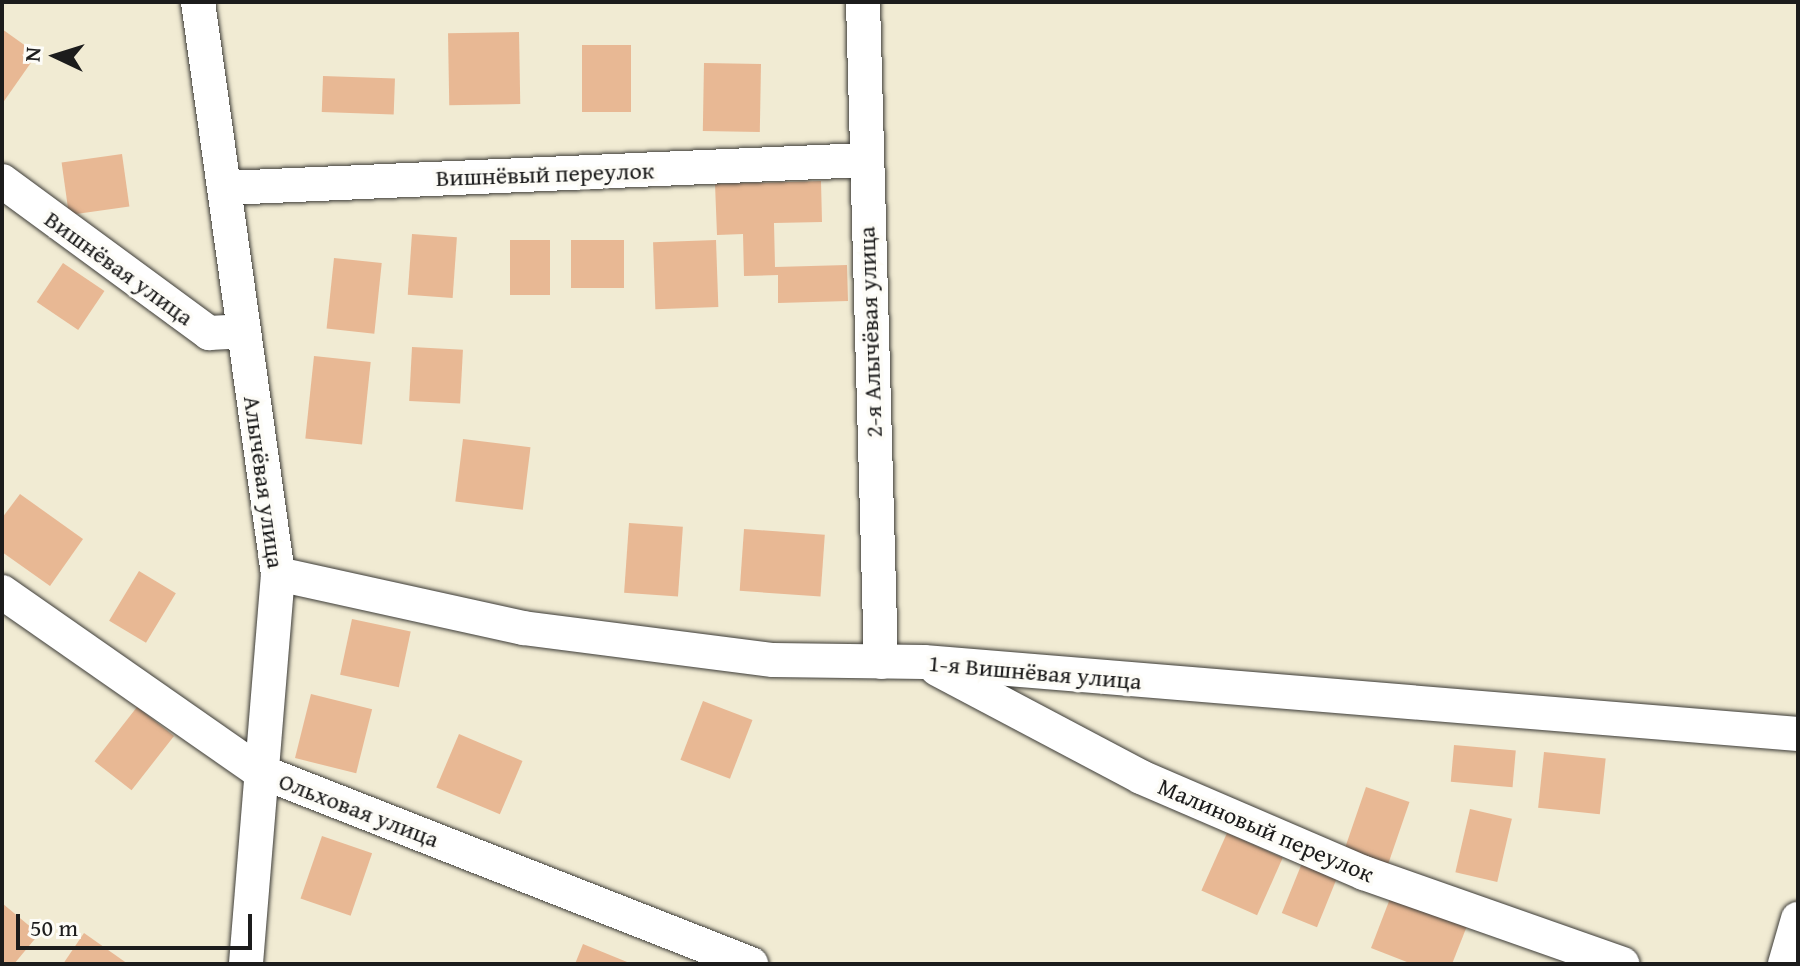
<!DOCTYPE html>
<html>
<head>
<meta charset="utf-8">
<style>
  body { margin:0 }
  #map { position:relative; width:1800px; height:966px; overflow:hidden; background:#f1ebd3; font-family:"Gentium Book Plus",serif }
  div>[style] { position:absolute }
  .building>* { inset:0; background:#e8b894; transform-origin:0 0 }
  .roads { filter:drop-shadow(0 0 2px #3c3b37) drop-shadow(0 0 2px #3c3b37) }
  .street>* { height:34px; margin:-17px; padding:0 17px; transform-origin:17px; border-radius:17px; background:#fff }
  span { translate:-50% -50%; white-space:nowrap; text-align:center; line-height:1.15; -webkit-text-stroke:7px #fdfcf7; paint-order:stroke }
  .street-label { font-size:24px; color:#1c1c1c }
  .frame { position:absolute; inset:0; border:4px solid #1c1c1c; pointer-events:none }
  .north { position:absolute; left:16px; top:16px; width:80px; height:80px; -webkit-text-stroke:6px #fdfcf7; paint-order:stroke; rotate:274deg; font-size:22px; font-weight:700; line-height:32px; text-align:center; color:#1c1c1c }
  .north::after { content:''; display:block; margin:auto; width:28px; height:36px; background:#1c1c1c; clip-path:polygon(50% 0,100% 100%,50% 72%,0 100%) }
  .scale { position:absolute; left:16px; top:914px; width:236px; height:36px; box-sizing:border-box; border:4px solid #1c1c1c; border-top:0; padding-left:10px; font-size:24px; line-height:28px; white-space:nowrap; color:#1c1c1c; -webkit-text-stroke:6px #fdfcf7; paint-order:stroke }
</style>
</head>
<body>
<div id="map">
  <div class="building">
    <div style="clip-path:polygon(2px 29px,37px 54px,2px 104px)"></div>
    <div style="left:519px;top:32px;width:72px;height:71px;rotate:89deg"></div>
    <div style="left:582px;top:45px;width:49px;height:67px"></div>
    <div style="left:704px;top:63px;width:57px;height:68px;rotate:1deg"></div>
    <div style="left:323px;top:76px;width:72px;height:36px;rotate:2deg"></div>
    <div style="left:122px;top:154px;width:53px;height:61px;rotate:82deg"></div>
    <div style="clip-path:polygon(821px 181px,822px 222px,774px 223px,775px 267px,847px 265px,848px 301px,778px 303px,778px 275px,744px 276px,743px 234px,717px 235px,715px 184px)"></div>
    <div style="left:412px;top:234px;width:45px;height:61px;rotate:4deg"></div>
    <div style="left:510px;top:240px;width:40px;height:55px"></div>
    <div style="left:624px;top:240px;width:48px;height:53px;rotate:90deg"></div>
    <div style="left:716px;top:240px;width:67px;height:63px;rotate:88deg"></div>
    <div style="left:334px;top:258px;width:48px;height:71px;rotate:6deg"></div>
    <div style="left:63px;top:263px;width:50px;height:47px;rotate:34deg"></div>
    <div style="left:412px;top:347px;width:51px;height:54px;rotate:3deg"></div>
    <div style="left:314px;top:356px;width:57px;height:83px;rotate:6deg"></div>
    <div style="left:463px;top:439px;width:68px;height:63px;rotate:7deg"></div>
    <div style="clip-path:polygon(20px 494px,83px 539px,50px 586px,2px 552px,2px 518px)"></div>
    <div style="left:629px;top:523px;width:54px;height:70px;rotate:4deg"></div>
    <div style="left:744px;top:529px;width:81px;height:62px;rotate:4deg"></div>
    <div style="left:139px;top:571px;width:43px;height:58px;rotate:31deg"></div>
    <div style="left:352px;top:619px;width:60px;height:57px;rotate:12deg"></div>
    <div style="left:311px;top:694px;width:63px;height:66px;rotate:14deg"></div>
    <div style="left:703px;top:701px;width:53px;height:63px;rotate:21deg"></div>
    <div style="left:137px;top:707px;width:47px;height:69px;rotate:38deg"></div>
    <div style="left:459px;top:734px;width:69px;height:58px;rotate:23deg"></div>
    <div style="left:1454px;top:745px;width:62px;height:37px;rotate:5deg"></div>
    <div style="left:1544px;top:752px;width:62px;height:56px;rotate:6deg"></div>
    <div style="left:1366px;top:787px;width:46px;height:66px;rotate:19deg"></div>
    <div style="left:1470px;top:809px;width:43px;height:65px;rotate:13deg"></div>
    <div style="left:1227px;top:833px;width:61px;height:63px;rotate:24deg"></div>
    <div style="left:322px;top:836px;width:53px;height:66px;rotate:19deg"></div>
    <div style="left:1302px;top:863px;width:38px;height:54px;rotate:22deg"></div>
    <div style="clip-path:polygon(1391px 896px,1467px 926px,1452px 964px,1412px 964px,1371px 948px)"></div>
    <div style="clip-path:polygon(2px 903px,39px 934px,14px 964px,2px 964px)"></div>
    <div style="clip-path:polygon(84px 933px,128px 964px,63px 964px)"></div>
    <div style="clip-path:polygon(583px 944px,632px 964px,575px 964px)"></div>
  </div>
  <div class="roads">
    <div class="street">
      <div style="left:198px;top:2px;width:578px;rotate:82.04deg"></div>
      <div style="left:278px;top:574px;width:391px;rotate:94.7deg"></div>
      <div style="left:863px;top:2px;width:660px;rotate:88.44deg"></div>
      <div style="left:2px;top:181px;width:257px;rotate:36.3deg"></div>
      <div style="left:209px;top:333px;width:34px;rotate:-3deg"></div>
      <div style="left:226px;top:188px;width:639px;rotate:-2.51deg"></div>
      <div style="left:278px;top:574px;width:251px;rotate:12.4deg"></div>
      <div style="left:523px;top:628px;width:252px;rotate:7.3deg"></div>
      <div style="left:773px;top:660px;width:151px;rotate:0.8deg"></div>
      <div style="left:924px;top:662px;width:877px;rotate:4.71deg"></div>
      <div style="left:2px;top:592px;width:311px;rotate:34.9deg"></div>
      <div style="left:257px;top:770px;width:531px;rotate:21.44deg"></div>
      <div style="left:937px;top:669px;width:231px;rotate:27.9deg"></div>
      <div style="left:1141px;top:777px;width:243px;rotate:23.3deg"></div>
      <div style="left:1364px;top:873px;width:274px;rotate:19.4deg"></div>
      <div style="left:1785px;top:964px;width:47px;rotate:-73.9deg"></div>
    </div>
  </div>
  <div class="street-label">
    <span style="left:545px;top:174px;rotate:-2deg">Вишнёвый переулок</span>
    <span style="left:119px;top:268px;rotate:36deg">Вишнёвая улица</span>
    <span style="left:870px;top:332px;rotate:-92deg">2-я Алычёвая улица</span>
    <span style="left:264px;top:482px;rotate:82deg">Алычёвая улица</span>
    <span style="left:1035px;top:672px;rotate:5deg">1-я Вишнёвая улица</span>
    <span style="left:359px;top:810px;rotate:21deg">Ольховая улица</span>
    <span style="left:1266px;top:830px;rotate:23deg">Малиновый переулок</span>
  </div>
  <div class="frame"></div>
  <div class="north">N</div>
  <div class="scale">50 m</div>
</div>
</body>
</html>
